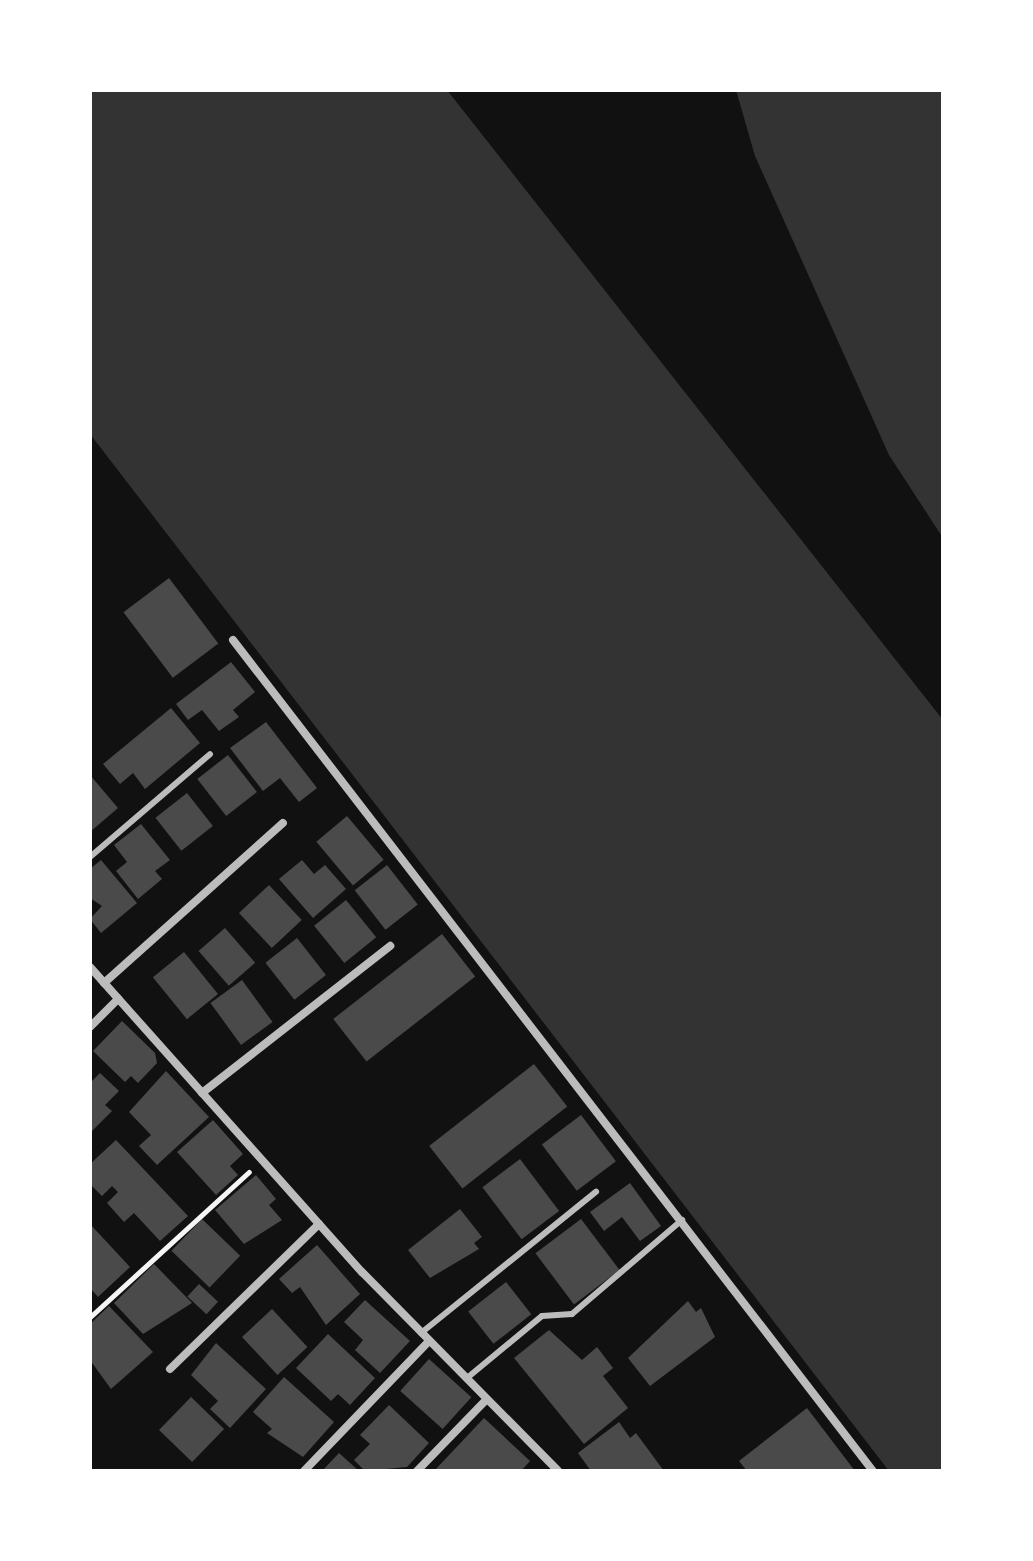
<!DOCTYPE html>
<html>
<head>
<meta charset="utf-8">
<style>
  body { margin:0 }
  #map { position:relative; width:1033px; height:1561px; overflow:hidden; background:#111; font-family:Signika,sans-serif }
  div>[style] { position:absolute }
  .water>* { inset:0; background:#333 }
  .building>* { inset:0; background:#4a4a4a; transform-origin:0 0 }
  .path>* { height:5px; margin:-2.5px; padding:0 2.5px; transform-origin:2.5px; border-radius:2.5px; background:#f5f5f5 }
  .service>* { height:6px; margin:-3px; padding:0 3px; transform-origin:3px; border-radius:3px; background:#bcbcbc }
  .minor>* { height:8px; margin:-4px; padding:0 4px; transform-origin:4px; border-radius:4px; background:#bcbcbc }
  span { translate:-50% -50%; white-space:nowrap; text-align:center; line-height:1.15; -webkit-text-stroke:6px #fff; paint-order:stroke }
  .frame { position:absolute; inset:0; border:92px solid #fff; pointer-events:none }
</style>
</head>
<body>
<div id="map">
  <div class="water">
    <div style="clip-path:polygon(90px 90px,447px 90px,943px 720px,943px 1471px,889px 1471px,90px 434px)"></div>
    <div style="clip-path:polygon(736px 90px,943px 90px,943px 538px,889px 455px,755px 156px)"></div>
  </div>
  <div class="building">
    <div style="left:169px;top:578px;width:82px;height:57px;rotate:53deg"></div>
    <div style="clip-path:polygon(231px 662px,255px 692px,233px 710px,239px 717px,219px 731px,202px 710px,188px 720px,176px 704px)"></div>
    <div style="clip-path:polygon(171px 708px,200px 743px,145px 789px,133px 773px,120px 784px,103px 764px)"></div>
    <div style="clip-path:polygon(266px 722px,317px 788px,299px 802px,280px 778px,263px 791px,230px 748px)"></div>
    <div style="left:228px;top:755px;width:47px;height:39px;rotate:52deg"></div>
    <div style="clip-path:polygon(90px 775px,118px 808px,90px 832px)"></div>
    <div style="left:187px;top:793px;width:42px;height:40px;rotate:52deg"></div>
    <div style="left:347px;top:816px;width:57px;height:40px;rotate:50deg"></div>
    <div style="clip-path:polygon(141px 824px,170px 860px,155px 871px,162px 879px,138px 899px,116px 871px,127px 862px,114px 845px)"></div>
    <div style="clip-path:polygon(101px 860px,137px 903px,101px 933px,90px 919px,102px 906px,90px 898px,90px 869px)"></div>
    <div style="clip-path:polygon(302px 860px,314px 874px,325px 865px,346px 889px,313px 918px,279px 879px)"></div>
    <div style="left:387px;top:865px;width:50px;height:41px;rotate:52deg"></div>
    <div style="left:269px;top:885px;width:48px;height:41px;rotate:47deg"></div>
    <div style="left:346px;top:900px;width:48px;height:41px;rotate:51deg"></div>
    <div style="left:225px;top:928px;width:46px;height:35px;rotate:49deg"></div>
    <div style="left:442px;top:934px;width:54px;height:138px;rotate:52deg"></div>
    <div style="left:297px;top:938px;width:47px;height:40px;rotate:52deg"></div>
    <div style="left:184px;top:952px;width:54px;height:40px;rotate:51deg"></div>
    <div style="left:242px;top:980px;width:52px;height:39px;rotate:54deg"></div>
    <div style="clip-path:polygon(122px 1021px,155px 1053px,157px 1063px,138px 1083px,131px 1076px,125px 1082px,93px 1051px)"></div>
    <div style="left:534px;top:1064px;width:54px;height:133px;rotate:52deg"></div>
    <div style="clip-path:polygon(166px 1071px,209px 1117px,157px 1165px,139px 1146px,151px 1135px,129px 1112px)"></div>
    <div style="clip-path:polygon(100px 1073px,119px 1091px,105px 1105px,112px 1111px,90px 1133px,90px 1083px)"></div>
    <div style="left:581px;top:1115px;width:58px;height:49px;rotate:53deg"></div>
    <div style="clip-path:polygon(213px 1120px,243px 1154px,230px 1166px,238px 1175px,216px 1195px,177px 1152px)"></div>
    <div style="clip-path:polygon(116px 1140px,188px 1216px,160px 1241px,134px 1213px,124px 1222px,107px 1203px,118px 1192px,112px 1186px,102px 1196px,90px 1184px,90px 1164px)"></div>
    <div style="left:520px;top:1159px;width:65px;height:47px;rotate:53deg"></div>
    <div style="clip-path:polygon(256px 1175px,276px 1199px,269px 1205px,282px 1220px,244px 1244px,215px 1210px)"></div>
    <div style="clip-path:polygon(630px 1183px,661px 1226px,640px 1241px,622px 1217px,604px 1231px,590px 1212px)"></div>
    <div style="clip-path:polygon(460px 1209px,482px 1237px,474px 1243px,479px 1249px,430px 1278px,408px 1250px)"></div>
    <div style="left:202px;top:1219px;width:53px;height:44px;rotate:44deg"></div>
    <div style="left:581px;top:1219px;width:64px;height:57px;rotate:53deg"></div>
    <div style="clip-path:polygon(90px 1224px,130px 1267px,98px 1297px,90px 1288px)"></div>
    <div style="clip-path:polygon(317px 1245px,360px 1294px,326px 1325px,300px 1287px,292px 1293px,279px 1279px)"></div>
    <div style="clip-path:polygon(154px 1264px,192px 1303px,143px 1334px,114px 1303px)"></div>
    <div style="left:506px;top:1282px;width:41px;height:48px;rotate:52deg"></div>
    <div style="left:199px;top:1284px;width:26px;height:17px;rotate:43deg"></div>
    <div style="clip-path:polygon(365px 1300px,410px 1341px,380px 1373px,355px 1350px,363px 1340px,344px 1322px)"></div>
    <div style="clip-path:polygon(688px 1301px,696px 1312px,701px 1308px,715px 1337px,650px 1386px,628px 1358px)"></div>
    <div style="clip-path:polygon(109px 1306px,153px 1352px,111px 1389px,90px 1360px,90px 1324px)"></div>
    <div style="left:272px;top:1309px;width:52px;height:41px;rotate:47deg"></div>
    <div style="clip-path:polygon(549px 1330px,582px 1360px,597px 1347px,613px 1368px,603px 1376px,628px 1408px,584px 1444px,514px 1358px)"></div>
    <div style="clip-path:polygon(328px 1334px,375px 1378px,350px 1405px,338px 1394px,331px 1401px,296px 1368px)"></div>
    <div style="clip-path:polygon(216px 1343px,266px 1389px,230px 1428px,210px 1409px,218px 1401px,191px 1375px)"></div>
    <div style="left:429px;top:1359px;width:57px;height:43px;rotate:42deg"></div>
    <div style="clip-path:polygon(284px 1377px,334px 1422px,303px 1457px,267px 1433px,272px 1429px,253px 1412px)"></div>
    <div style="left:191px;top:1397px;width:46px;height:46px;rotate:44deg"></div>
    <div style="clip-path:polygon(389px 1405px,429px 1443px,407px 1467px,365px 1471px,354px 1460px,370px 1444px,360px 1435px)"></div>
    <div style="clip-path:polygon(807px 1408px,855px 1471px,747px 1471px,739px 1461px)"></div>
    <div style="clip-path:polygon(484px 1418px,530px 1461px,521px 1471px,434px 1471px)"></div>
    <div style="clip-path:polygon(619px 1422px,630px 1438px,636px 1433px,664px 1471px,591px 1471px,578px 1453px)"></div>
    <div style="clip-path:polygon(339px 1453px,359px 1471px,322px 1471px)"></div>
  </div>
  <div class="path">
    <div style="left:90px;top:1317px;width:215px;rotate:-42.4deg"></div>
  </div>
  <div class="service">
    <div style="left:90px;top:857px;width:158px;rotate:-40.6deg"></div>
    <div style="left:421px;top:1333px;width:225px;rotate:-38.9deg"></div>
    <div style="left:467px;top:1378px;width:97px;rotate:-39.6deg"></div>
    <div style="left:542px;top:1316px;width:30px;rotate:-4deg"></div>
    <div style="left:572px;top:1314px;width:145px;rotate:-40.5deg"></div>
  </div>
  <div class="minor">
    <div style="left:233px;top:640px;width:1049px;rotate:52.4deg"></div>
    <div style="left:90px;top:967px;width:409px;rotate:48.3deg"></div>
    <div style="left:362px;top:1272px;width:279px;rotate:45.4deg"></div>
    <div style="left:104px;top:983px;width:240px;rotate:-41.8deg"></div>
    <div style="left:90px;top:1027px;width:40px;rotate:-45deg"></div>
    <div style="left:202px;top:1093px;width:239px;rotate:-38deg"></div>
    <div style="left:170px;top:1369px;width:208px;rotate:-44.2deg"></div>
    <div style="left:304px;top:1471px;width:180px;rotate:-46.1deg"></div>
    <div style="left:417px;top:1471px;width:100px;rotate:-45.8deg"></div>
  </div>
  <div class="frame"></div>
</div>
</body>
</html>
